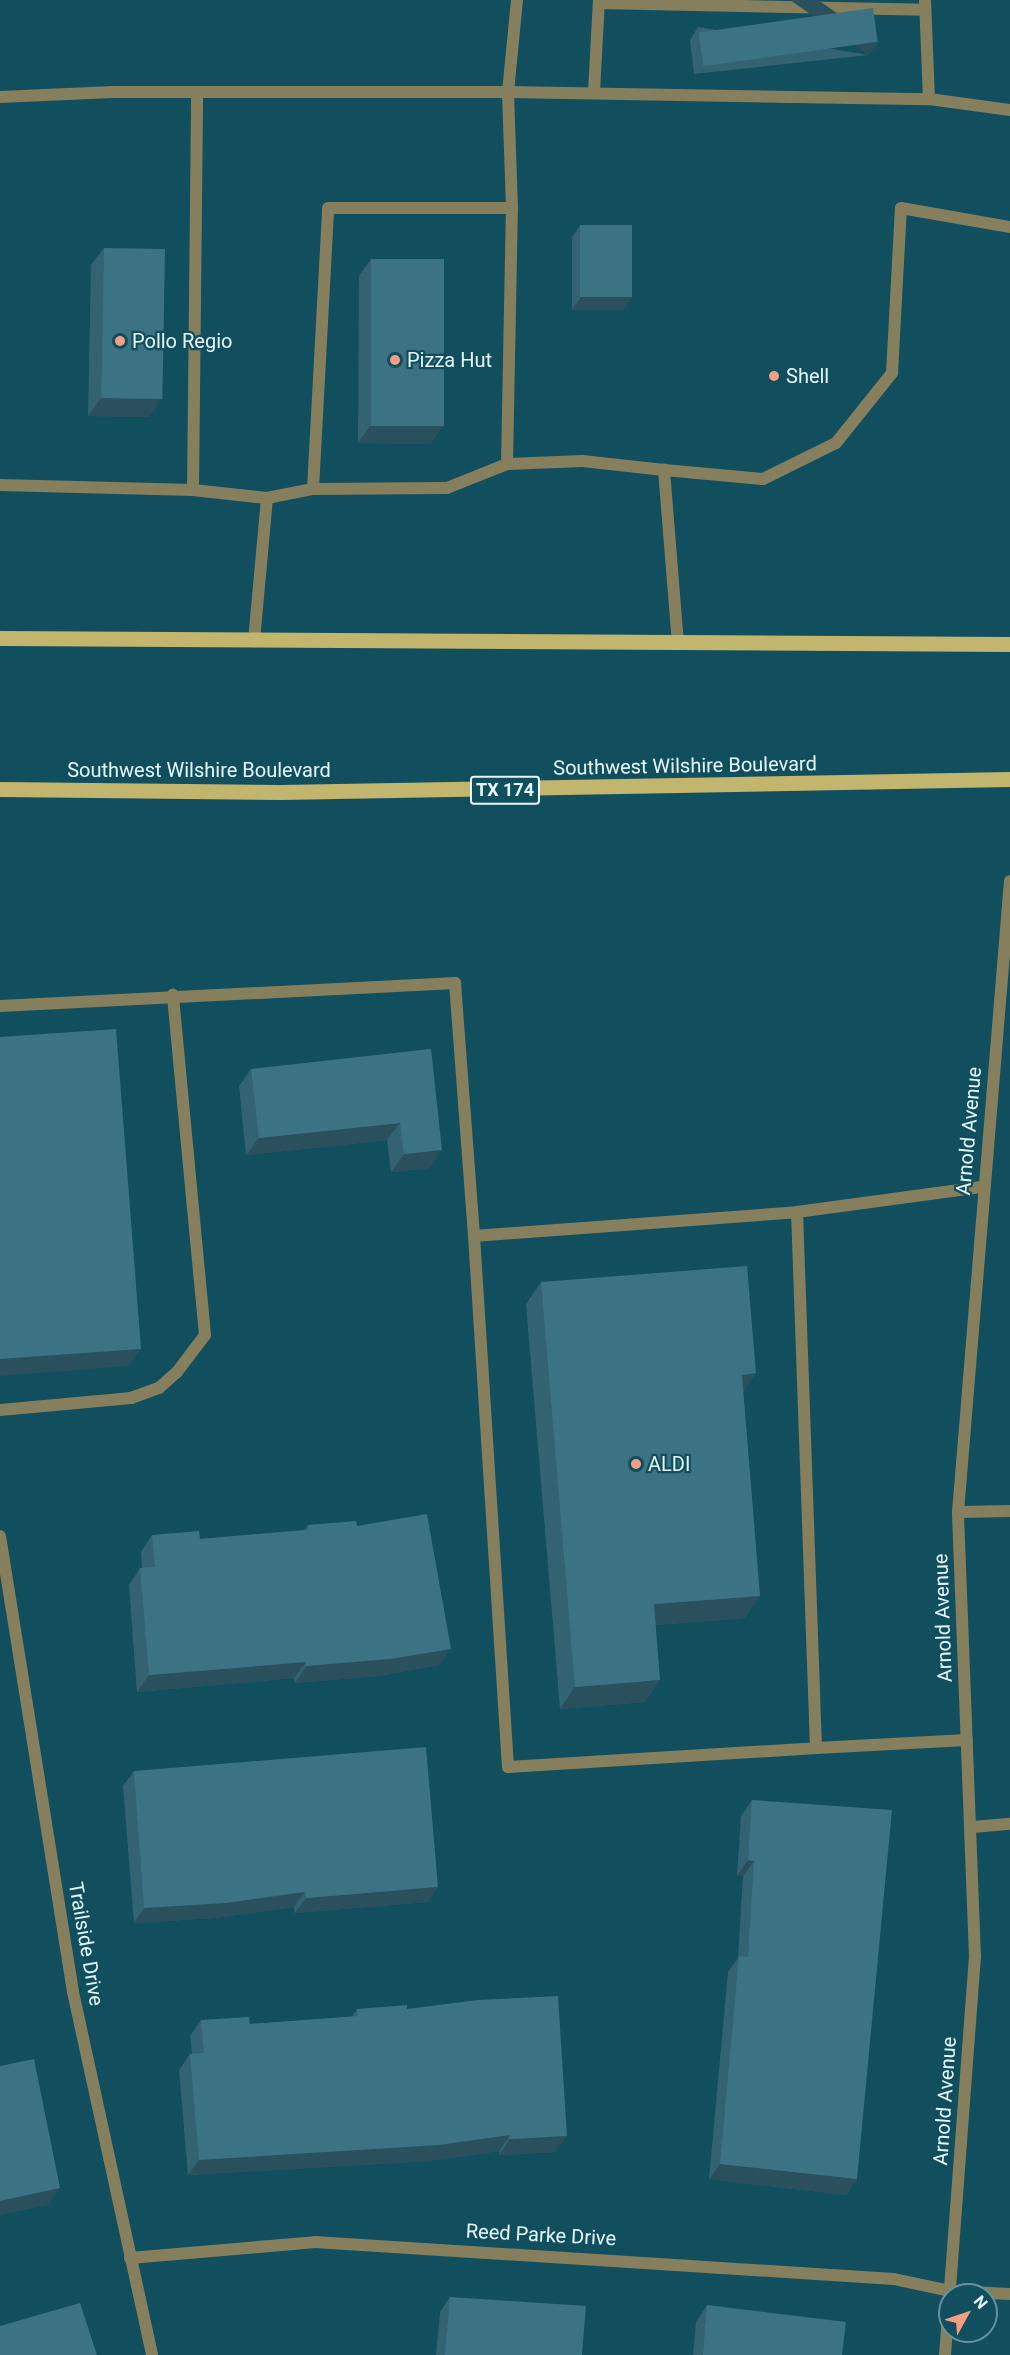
<!DOCTYPE html>
<html>
<head>
<meta charset="utf-8">
<style>
  body { margin:0 }
  #map { position:relative; width:1010px; height:2355px; overflow:hidden; background:#114e5e; font-family:Roboto,sans-serif }
  div>[style] { position:absolute }
  .service>* { height:12px; margin:-6px; padding:0 6px; transform-origin:6px; border-radius:6px; background:#857f5d }
  .minor>* { height:12px; margin:-6px; padding:0 6px; transform-origin:6px; border-radius:6px; background:#857f5d }
  .primary>* { height:15px; margin:-7.5px; padding:0 7.5px; transform-origin:7.5px; border-radius:7.5px; background:#c2b56d }
  .wall>* { inset:0; background:#336372 }
  .shaded-wall>* { inset:0; background:#29505c; transform-origin:0 0 }
  .building>* { inset:0; background:#3b7384; transform-origin:0 0 }
  .dots>* { width:16px; height:16px; translate:-50% -50%; box-sizing:border-box; border:3px solid #114e5e; border-radius:50% }
  span { translate:-50% -50%; white-space:nowrap; text-align:center; line-height:1.15; -webkit-text-stroke:4.5px #114e5e; paint-order:stroke }
  .shield-label span { padding:2px 4px; background:#114e5e; border:2px solid; border-radius:4px; -webkit-text-stroke-width:0 }
  .shield-label { font-size:18px; color:#e6f7fd; font-weight:700 }
  .poi-label { font-size:20px; color:#e6f7fd }
  .left { translate:0 -50%; text-align:left }
  .street-label { font-size:20px; color:#e6f7fd }
  .north { position:absolute; left:938px; top:2283px; width:60px; height:60px; box-sizing:border-box; background:#114e5e; border:2px solid #66929e; border-radius:50%; rotate:50deg; font-size:16px; font-weight:700; line-height:24px; text-align:center; color:#e6f7fd }
  .north::after { content:''; display:block; margin:auto; width:21px; height:27px; background:#f39f83; clip-path:polygon(50% 0,100% 100%,50% 72%,0 100%) }
</style>
</head>
<body>
<div id="map">
  <div class="service">
    <div style="left:925px;top:0;width:99px;rotate:87.7deg"></div>
    <div style="left:929px;top:99px;width:82px;rotate:7.7deg"></div>
    <div style="left:599px;top:3px;width:326px;rotate:1.2deg"></div>
    <div style="left:594px;top:92px;width:92px;rotate:-86.9deg"></div>
    <div style="left:0;top:97px;width:113px;rotate:-2.5deg"></div>
    <div style="left:113px;top:92px;width:395px"></div>
    <div style="left:508px;top:92px;width:92px;rotate:-84.4deg"></div>
    <div style="left:664px;top:470px;width:99px;rotate:5.2deg"></div>
    <div style="left:763px;top:479px;width:81px;rotate:-26.3deg"></div>
    <div style="left:836px;top:443px;width:90px;rotate:-51.3deg"></div>
    <div style="left:892px;top:373px;width:165px;rotate:-86.9deg"></div>
    <div style="left:901px;top:208px;width:111px;rotate:9.9deg"></div>
    <div style="left:0;top:485px;width:193px;rotate:1.5deg"></div>
    <div style="left:193px;top:490px;width:74px;rotate:6.2deg"></div>
    <div style="left:267px;top:498px;width:144px;rotate:95.2deg"></div>
    <div style="left:313px;top:489px;width:281px;rotate:-86.9deg"></div>
    <div style="left:328px;top:208px;width:184px"></div>
    <div style="left:193px;top:490px;width:395px;rotate:-89.4deg"></div>
    <div style="left:267px;top:498px;width:47px;rotate:-11.1deg"></div>
    <div style="left:313px;top:489px;width:134px;rotate:-0.4deg"></div>
    <div style="left:447px;top:488px;width:65px;rotate:-21.8deg"></div>
    <div style="left:678px;top:644px;width:175px;rotate:-94.6deg"></div>
    <div style="left:664px;top:470px;width:82px;rotate:-173.7deg"></div>
    <div style="left:582px;top:461px;width:75px;rotate:177.7deg"></div>
    <div style="left:507px;top:464px;width:256px;rotate:-88.9deg"></div>
    <div style="left:512px;top:208px;width:116px;rotate:-92deg"></div>
    <div style="left:508px;top:92px;width:421px;rotate:1deg"></div>
    <div style="left:0;top:1006px;width:456px;rotate:-2.9deg"></div>
    <div style="left:455px;top:983px;width:254px;rotate:85.7deg"></div>
    <div style="left:474px;top:1236px;width:324px;rotate:-4.2deg"></div>
    <div style="left:474px;top:1236px;width:532px;rotate:86.34deg"></div>
    <div style="left:508px;top:1767px;width:309px;rotate:-3.5deg"></div>
    <div style="left:0;top:1410px;width:132px;rotate:-5.2deg"></div>
    <div style="left:131px;top:1398px;width:30px;rotate:-20deg"></div>
    <div style="left:159px;top:1388px;width:24px;rotate:-42deg"></div>
    <div style="left:177px;top:1372px;width:46px;rotate:-52.9deg"></div>
    <div style="left:205px;top:1335px;width:342px;rotate:-95.4deg"></div>
    <div style="left:958px;top:1512px;width:52px;rotate:-1.1deg"></div>
    <div style="left:967px;top:1740px;width:151px;rotate:177deg"></div>
    <div style="left:816px;top:1748px;width:536px;rotate:-92.03deg"></div>
    <div style="left:797px;top:1212px;width:188px;rotate:-7.7deg"></div>
    <div style="left:973px;top:1827px;width:37px;rotate:-5deg"></div>
  </div>
  <div class="minor">
    <div style="left:0;top:1536px;width:462px;rotate:80.9deg"></div>
    <div style="left:73px;top:1992px;width:371px;rotate:77.7deg"></div>
    <div style="left:130px;top:2258px;width:186px;rotate:-4.9deg"></div>
    <div style="left:315px;top:2242px;width:580px;rotate:3.66deg"></div>
    <div style="left:894px;top:2279px;width:57px;rotate:12.1deg"></div>
    <div style="left:950px;top:2291px;width:60px;rotate:2.9deg"></div>
    <div style="left:945px;top:2355px;width:399px;rotate:-85.7deg"></div>
    <div style="left:975px;top:1957px;width:445px;rotate:-92.2deg"></div>
    <div style="left:958px;top:1512px;width:633px;rotate:-85.29deg"></div>
  </div>
  <div class="primary">
    <div style="left:0;top:638px;width:1010px;rotate:0.34deg"></div>
    <div style="left:0;top:789px;width:280px;rotate:0.6deg"></div>
    <div style="left:280px;top:792px;width:730px;rotate:-1.02deg"></div>
  </div>
  <div class="wall">
    <div style="clip-path:polygon(698px 27px,869px 55px,694px 74px,690px 40px)"></div>
    <div style="clip-path:polygon(580px 225px,632px 297px,623px 310px,572px 310px,572px 237px)"></div>
    <div style="clip-path:polygon(104px 248px,149px 417px,88px 416px,91px 265px)"></div>
    <div style="clip-path:polygon(371px 259px,443px 426px,430px 444px,358px 443px,359px 276px)"></div>
    <div style="clip-path:polygon(431px 1049px,430px 1168px,391px 1172px,387px 1140px,246px 1155px,239px 1086px,251px 1069px)"></div>
    <div style="clip-path:polygon(541px 1282px,756px 1373px,743px 1391px,745px 1618px,655px 1625px,645px 1702px,560px 1709px,526px 1304px)"></div>
    <div style="clip-path:polygon(308px 1525px,357px 1526px,439px 1665px,378px 1676px,295px 1683px,294px 1678px,137px 1692px,129px 1585px,140px 1568px,142px 1568px,141px 1552px,152px 1535px,200px 1539px,304px 1530px)"></div>
    <div style="clip-path:polygon(134px 1771px,428px 1902px,295px 1913px,294px 1907px,215px 1918px,134px 1923px,123px 1786px)"></div>
    <div style="clip-path:polygon(752px 1800px,857px 2179px,846px 2195px,709px 2179px,728px 1972px,738px 1958px,743px 1876px,737px 1876px,741px 1816px)"></div>
    <div style="clip-path:polygon(357px 2009px,407px 2009px,556px 2152px,499px 2155px,499px 2151px,428px 2161px,188px 2175px,179px 2070px,190px 2054px,192px 2054px,190px 2036px,201px 2020px,250px 2024px,352px 2017px)"></div>
    <div style="clip-path:polygon(450px 2297px,582px 2355px,436px 2355px,440px 2312px)"></div>
    <div style="clip-path:polygon(707px 2305px,842px 2355px,693px 2355px,696px 2322px)"></div>
  </div>
  <div class="shaded-wall">
    <div style="left:878px;top:42px;width:16px;height:176px;rotate:125deg"></div>
    <div style="clip-path:polygon(581px 297px,632px 297px,623px 310px,572px 310px)"></div>
    <div style="clip-path:polygon(101px 398px,162px 399px,149px 417px,88px 416px)"></div>
    <div style="clip-path:polygon(370px 426px,443px 426px,430px 444px,358px 443px)"></div>
    <div style="clip-path:polygon(400px 1123px,387px 1140px,246px 1155px,259px 1138px)"></div>
    <div style="clip-path:polygon(442px 1150px,430px 1168px,391px 1172px,404px 1154px)"></div>
    <div style="clip-path:polygon(141px 1349px,128px 1366px,0 1376px,0 1359px)"></div>
    <div style="clip-path:polygon(756px 1373px,741px 1395px,742px 1375px)"></div>
    <div style="clip-path:polygon(760px 1596px,745px 1618px,638px 1626px,654px 1604px)"></div>
    <div style="clip-path:polygon(451px 1649px,439px 1665px,378px 1676px,295px 1683px,306px 1666px)"></div>
    <div style="clip-path:polygon(306px 1662px,294px 1678px,137px 1692px,149px 1675px)"></div>
    <div style="clip-path:polygon(660px 1680px,645px 1702px,560px 1709px,575px 1687px)"></div>
    <div style="clip-path:polygon(748px 1860px,754px 1861px,743px 1876px,737px 1876px)"></div>
    <div style="clip-path:polygon(438px 1887px,428px 1902px,295px 1913px,306px 1898px)"></div>
    <div style="clip-path:polygon(305px 1892px,294px 1907px,215px 1918px,134px 1923px,144px 1908px)"></div>
    <div style="clip-path:polygon(510px 2135px,499px 2151px,428px 2161px,188px 2175px,199px 2160px)"></div>
    <div style="clip-path:polygon(567px 2136px,556px 2152px,499px 2155px,510px 2139px)"></div>
    <div style="clip-path:polygon(720px 2164px,857px 2179px,846px 2195px,709px 2179px)"></div>
    <div style="clip-path:polygon(60px 2188px,49px 2205px,0 2215px,0 2201px)"></div>
  </div>
  <div class="building">
    <div style="left:873px;top:8px;width:34px;height:176px;rotate:82deg"></div>
    <div style="left:580px;top:225px;width:52px;height:72px"></div>
    <div style="left:104px;top:248px;width:61px;height:150px;rotate:1deg"></div>
    <div style="left:371px;top:259px;width:73px;height:167px"></div>
    <div style="clip-path:polygon(116px 1029px,141px 1349px,0 1359px,0 1037px)"></div>
    <div style="clip-path:polygon(431px 1049px,442px 1150px,404px 1154px,400px 1123px,259px 1138px,251px 1069px)"></div>
    <div style="clip-path:polygon(747px 1266px,756px 1373px,742px 1375px,760px 1596px,654px 1604px,660px 1680px,575px 1687px,541px 1282px)"></div>
    <div style="clip-path:polygon(427px 1514px,451px 1649px,390px 1659px,306px 1666px,306px 1662px,149px 1675px,140px 1568px,155px 1567px,152px 1535px,199px 1531px,200px 1539px,308px 1530px,308px 1525px,356px 1521px,357px 1526px)"></div>
    <div style="clip-path:polygon(426px 1747px,438px 1887px,306px 1898px,305px 1892px,226px 1903px,144px 1908px,134px 1771px)"></div>
    <div style="clip-path:polygon(752px 1800px,892px 1810px,857px 2179px,720px 2164px,739px 1956px,748px 1957px,754px 1861px,748px 1860px)"></div>
    <div style="clip-path:polygon(558px 1996px,567px 2136px,510px 2139px,510px 2135px,439px 2145px,199px 2160px,190px 2054px,204px 2053px,201px 2020px,249px 2017px,250px 2024px,358px 2016px,357px 2009px,407px 2005px,407px 2009px,478px 2000px)"></div>
    <div style="clip-path:polygon(34px 2059px,60px 2188px,0 2201px,0 2066px)"></div>
    <div style="clip-path:polygon(450px 2297px,586px 2306px,582px 2355px,445px 2355px)"></div>
    <div style="clip-path:polygon(80px 2303px,97px 2355px,0 2355px,0 2326px)"></div>
    <div style="clip-path:polygon(707px 2305px,846px 2322px,842px 2355px,703px 2355px)"></div>
  </div>
  <div class="dots">
    <div style="left:120px;top:341px;background:#f39f83"></div>
    <div style="left:395px;top:360px;background:#f39f83"></div>
    <div style="left:774px;top:376px;background:#f39f83"></div>
    <div style="left:636px;top:1464px;background:#f39f83"></div>
  </div>
  <div class="shield-label">
    <span style="left:505px;top:790px">TX 174</span>
  </div>
  <div class="poi-label">
    <span class="left" style="left:132px;top:341px">Pollo Regio</span>
    <span class="left" style="left:407px;top:360px">Pizza Hut</span>
    <span class="left" style="left:786px;top:376px">Shell</span>
    <span class="left" style="left:648px;top:1464px">ALDI</span>
  </div>
  <div class="street-label">
    <span style="left:685px;top:766px;rotate:-1deg">Southwest Wilshire Boulevard</span>
    <span style="left:199px;top:770px">Southwest Wilshire Boulevard</span>
    <span style="left:969px;top:1131px;rotate:-85deg">Arnold Avenue</span>
    <span style="left:943px;top:1618px;rotate:-92deg">Arnold Avenue</span>
    <span style="left:86px;top:1944px;rotate:80deg">Trailside Drive</span>
    <span style="left:945px;top:2101px;rotate:-86deg">Arnold Avenue</span>
    <span style="left:541px;top:2235px;rotate:3deg">Reed Parke Drive</span>
  </div>
  <div class="north">N</div>
</div>
</body>
</html>
